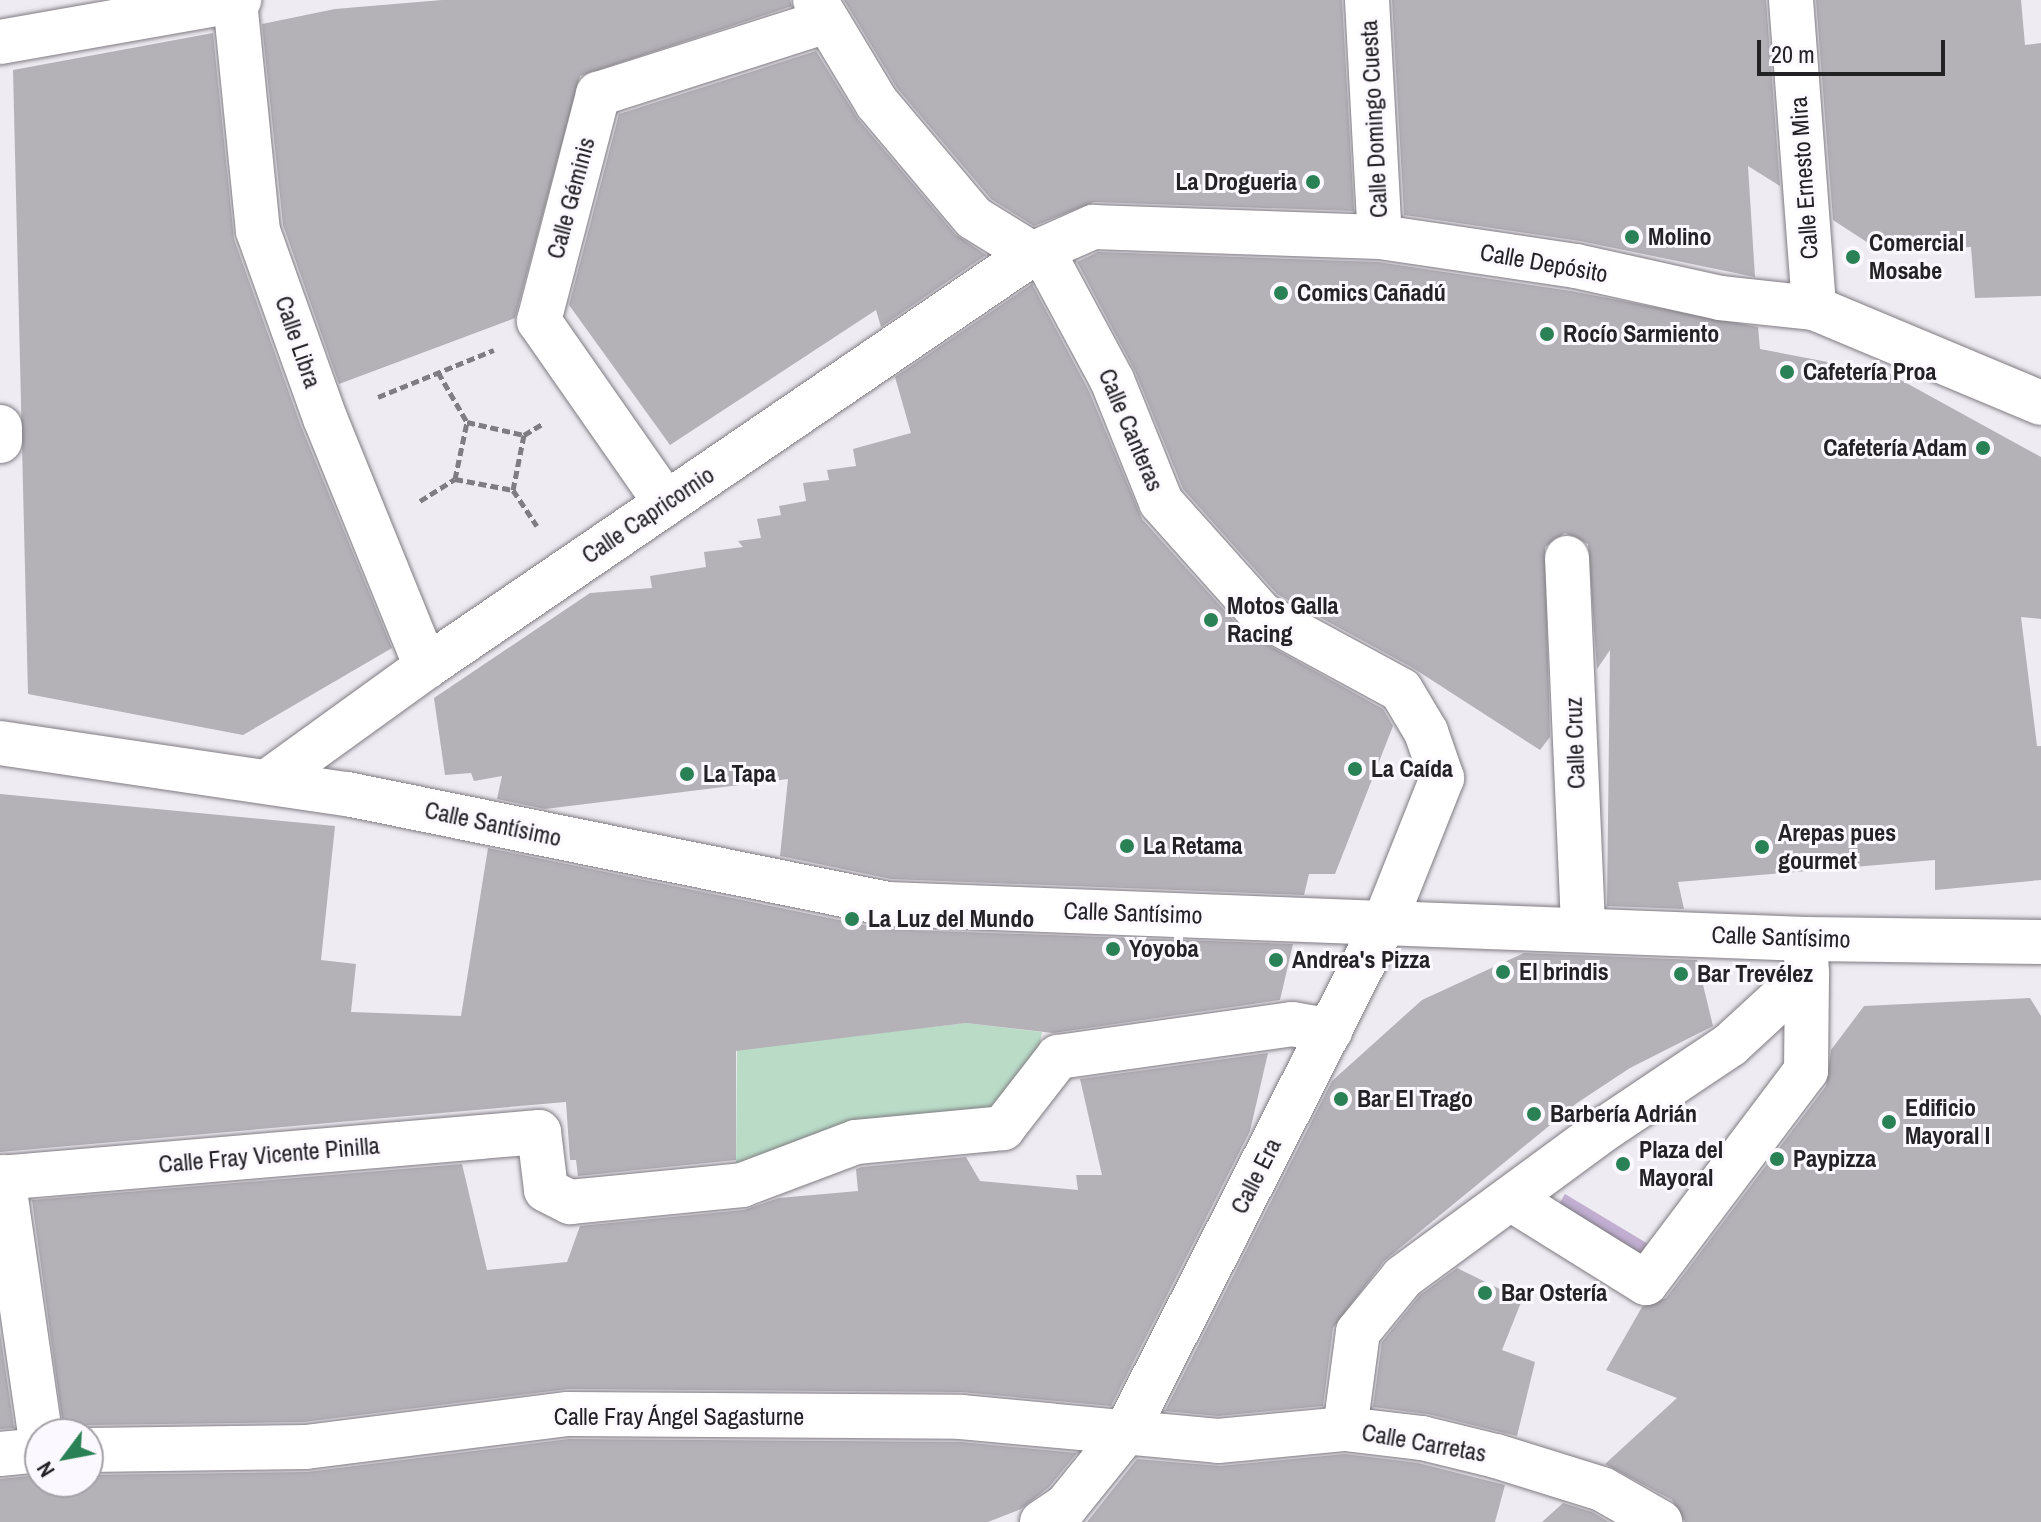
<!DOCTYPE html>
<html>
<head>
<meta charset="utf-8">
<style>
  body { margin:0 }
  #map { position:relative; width:2041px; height:1522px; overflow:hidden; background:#eeebf2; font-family:"Archivo Narrow",sans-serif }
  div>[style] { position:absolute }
  .green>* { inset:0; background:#badcc7 }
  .water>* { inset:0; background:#c1aed1; transform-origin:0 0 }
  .building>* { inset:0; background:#b4b1b7 }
  .path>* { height:5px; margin-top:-2.5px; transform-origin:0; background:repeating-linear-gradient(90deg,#7f7d81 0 8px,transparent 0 12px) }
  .roads { filter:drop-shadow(0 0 2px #7f7b81) drop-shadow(0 0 2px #7f7b81) }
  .pedestrian>* { height:44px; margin:-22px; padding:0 22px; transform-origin:22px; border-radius:22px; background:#fff }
  .minor>* { height:44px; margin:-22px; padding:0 22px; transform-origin:22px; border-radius:22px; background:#fff }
  .secondary>* { height:44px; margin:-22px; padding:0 22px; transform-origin:22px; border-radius:22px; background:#fff }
  .dots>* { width:22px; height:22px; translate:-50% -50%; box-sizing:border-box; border:4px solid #fcf8ff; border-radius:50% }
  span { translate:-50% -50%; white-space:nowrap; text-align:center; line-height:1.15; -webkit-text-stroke:6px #fcf8ff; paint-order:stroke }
  .street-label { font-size:24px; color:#232224 }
  .poi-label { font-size:24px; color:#232224; font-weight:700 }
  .right { translate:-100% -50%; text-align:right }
  .left { translate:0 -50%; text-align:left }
  .north { position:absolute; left:24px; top:1418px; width:80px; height:80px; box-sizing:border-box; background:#fcf8ff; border:2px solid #a5a2a7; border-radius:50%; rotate:238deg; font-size:22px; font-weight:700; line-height:32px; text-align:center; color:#232224 }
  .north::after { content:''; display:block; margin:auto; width:28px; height:36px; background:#2a8155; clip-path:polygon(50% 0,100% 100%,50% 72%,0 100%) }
  .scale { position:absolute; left:1757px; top:40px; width:188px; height:36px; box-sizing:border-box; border:4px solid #232224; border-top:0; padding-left:10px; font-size:24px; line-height:28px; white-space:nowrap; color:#232224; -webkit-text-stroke:6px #fcf8ff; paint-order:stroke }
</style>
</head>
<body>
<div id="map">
  <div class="green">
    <div style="clip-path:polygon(966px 1023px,1042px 1032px,1037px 1055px,988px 1109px,736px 1176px,737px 1049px)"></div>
  </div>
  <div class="water">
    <div style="left:1565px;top:1194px;width:96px;height:18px;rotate:31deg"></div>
  </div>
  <div class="building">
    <div style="clip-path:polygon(442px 0,790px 0,792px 6px,580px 76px,515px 318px,339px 384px,283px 225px,262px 24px,335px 9px)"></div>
    <div style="clip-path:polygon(844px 0,1342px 0,1354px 211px,1094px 202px,1034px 226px,991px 199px,897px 88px)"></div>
    <div style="clip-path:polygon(1392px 0,1766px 0,1780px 186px,1748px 166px,1755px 277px,1580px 241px,1404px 215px)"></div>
    <div style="clip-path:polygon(1816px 0,2021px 0,2025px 45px,2041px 43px,2041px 296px,1975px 298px,1971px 247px,1882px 252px,1833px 220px)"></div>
    <div style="clip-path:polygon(213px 33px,234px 239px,301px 426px,392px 648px,243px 735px,28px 694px,13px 70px)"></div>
    <div style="clip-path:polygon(816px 51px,858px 119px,955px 234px,986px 255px,881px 327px,876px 310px,670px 445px,569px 305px,619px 114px)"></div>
    <div style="clip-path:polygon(1098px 252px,1378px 262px,1571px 291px,1758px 327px,1760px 349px,1890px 374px,2041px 457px,2041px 619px,2021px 617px,2037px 746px,2041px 746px,2041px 880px,1935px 890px,1935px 860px,1678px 882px,1684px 909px,1607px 906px,1610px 650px,1597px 669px,1588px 544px,1565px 533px,1545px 547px,1550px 737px,1540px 750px,1413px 668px,1277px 594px,1183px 489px,1135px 371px,1077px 262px)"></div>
    <div style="clip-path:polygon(1032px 284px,1089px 391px,1142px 519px,1243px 631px,1383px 709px,1393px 726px,1335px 874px,1309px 874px,1304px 895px,891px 879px,780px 856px,788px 779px,545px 809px,497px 799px,502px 776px,474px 781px,471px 773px,445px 775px,434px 698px,590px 593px,652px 588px,650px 576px,706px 567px,704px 552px,743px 547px,738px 541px,761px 538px,757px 519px,781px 515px,779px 506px,806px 501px,803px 483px,829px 480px,827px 470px,856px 466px,853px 449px,911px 433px,895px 377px)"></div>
    <div style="clip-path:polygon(0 794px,335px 826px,321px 960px,356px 964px,351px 1012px,461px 1016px,488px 848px,883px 929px,1293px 944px,1280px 1000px,1053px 1033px,966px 1023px,736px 1051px,736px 1160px,578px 1176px,576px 1160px,570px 1160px,566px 1102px,0 1152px)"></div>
    <div style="clip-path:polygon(1524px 953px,1697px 960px,1713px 1026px,1630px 1068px,1577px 1103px,1384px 1261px,1333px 1328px,1323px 1406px,1218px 1416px,1165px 1411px,1332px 1081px,1422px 1000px)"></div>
    <div style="clip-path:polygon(2030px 998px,2041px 1016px,2041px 1522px,1685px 1522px,1672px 1500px,1605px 1464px,1677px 1398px,1606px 1370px,1642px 1307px,1666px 1298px,1826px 1086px,1831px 1050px,1864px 1006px)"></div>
    <div style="clip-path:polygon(1268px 1053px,1250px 1131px,1111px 1406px,961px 1392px,568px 1389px,304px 1422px,88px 1425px,64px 1434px,32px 1200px,462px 1164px,487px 1270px,567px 1262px,580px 1226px,744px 1210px,779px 1198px,858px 1191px,856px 1169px,862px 1167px,966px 1157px,980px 1181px,1078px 1190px,1076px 1175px,1102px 1175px,1080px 1079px)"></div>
    <div style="clip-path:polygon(1457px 1268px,1522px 1300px,1502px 1350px,1535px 1362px,1517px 1436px,1428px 1414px,1373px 1407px,1382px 1342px,1420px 1295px)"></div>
    <div style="clip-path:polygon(0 1332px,14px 1428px,0 1429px)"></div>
    <div style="clip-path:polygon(569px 1439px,960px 1442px,1077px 1453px,1049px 1487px,1021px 1509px,988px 1522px,0 1522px,0 1479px,40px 1475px,40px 1482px,88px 1482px,88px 1475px,307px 1472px)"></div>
    <div style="clip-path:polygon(1345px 1454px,1418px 1463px,1505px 1485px,1495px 1522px,1087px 1522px,1137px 1459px,1220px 1466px)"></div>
    <div style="clip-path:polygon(1563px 1503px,1592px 1512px,1609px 1522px,1542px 1522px)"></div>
  </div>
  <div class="path">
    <div style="left:438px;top:372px;width:58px;rotate:59.9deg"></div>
    <div style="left:378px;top:397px;width:125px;rotate:-22.1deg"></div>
    <div style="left:455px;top:479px;width:58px;rotate:-78.1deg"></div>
    <div style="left:467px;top:422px;width:58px;rotate:12.8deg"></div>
    <div style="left:513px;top:490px;width:43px;rotate:56.3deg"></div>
    <div style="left:420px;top:501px;width:41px;rotate:-32.2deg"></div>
    <div style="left:455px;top:479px;width:59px;rotate:10.7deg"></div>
    <div style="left:513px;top:490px;width:56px;rotate:-78.7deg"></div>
    <div style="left:524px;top:435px;width:21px;rotate:-31deg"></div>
  </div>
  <div class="roads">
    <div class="pedestrian">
      <div style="left:1511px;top:1199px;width:159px;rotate:31.9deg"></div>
      <div style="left:1646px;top:1283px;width:266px;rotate:-53deg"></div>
      <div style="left:1806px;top:1071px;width:97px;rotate:-89.4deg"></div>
      <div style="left:1345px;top:1429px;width:98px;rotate:-82.4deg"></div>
      <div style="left:1358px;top:1332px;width:71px;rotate:-50.7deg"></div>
      <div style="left:1403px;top:1277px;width:252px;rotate:-36.3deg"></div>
      <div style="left:1606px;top:1128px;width:149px;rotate:-33.8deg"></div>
      <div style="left:1730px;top:1045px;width:105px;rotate:-42.7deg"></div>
      <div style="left:1807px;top:974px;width:35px;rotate:-93deg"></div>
    </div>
    <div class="minor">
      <div style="left:815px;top:0;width:120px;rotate:59deg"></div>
      <div style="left:877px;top:103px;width:150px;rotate:49.9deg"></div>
      <div style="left:974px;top:218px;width:89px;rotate:31.7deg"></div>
      <div style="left:1050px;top:265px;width:131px;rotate:61.7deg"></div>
      <div style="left:1112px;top:380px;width:131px;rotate:68.1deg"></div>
      <div style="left:1161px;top:502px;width:150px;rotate:48.2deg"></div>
      <div style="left:1261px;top:614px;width:159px;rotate:28.5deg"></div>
      <div style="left:1401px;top:690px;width:49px;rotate:59.2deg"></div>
      <div style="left:1426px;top:732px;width:49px;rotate:70.8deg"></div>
      <div style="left:1442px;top:778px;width:154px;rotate:111.7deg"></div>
      <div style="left:1385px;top:921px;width:573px;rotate:116.88deg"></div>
      <div style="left:1126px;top:1432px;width:95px;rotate:129deg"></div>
      <div style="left:1066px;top:1506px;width:29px;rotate:146deg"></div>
      <div style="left:1367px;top:0;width:237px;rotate:86.9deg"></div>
      <div style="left:1791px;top:0;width:309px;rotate:85.7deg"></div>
      <div style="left:235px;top:1px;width:231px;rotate:84.3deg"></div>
      <div style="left:258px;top:231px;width:199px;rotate:70.3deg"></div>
      <div style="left:325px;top:418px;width:269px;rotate:67.9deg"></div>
      <div style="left:0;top:42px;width:243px;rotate:-10deg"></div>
      <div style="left:0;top:427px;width:14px;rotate:90deg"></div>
      <div style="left:666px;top:503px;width:222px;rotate:-124.9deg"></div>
      <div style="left:539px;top:321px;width:235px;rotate:-75.4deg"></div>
      <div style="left:598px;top:94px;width:240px;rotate:-17.7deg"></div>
      <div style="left:1567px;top:558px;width:370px;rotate:87.5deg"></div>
      <div style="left:268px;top:781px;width:195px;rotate:-35.8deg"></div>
      <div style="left:426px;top:667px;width:733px;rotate:-34.28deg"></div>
      <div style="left:1032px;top:254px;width:67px;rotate:-23.9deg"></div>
      <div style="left:1093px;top:227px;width:287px;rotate:2deg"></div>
      <div style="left:1380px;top:237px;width:198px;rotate:8.4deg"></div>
      <div style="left:1576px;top:266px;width:148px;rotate:12.5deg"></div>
      <div style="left:1720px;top:298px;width:95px;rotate:6.1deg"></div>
      <div style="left:1814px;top:308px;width:246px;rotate:22.7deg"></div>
      <div style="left:3px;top:1177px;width:260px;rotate:81.8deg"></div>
      <div style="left:0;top:1178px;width:541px;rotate:-4.88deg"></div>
      <div style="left:539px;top:1132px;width:58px;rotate:83.1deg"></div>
      <div style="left:546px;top:1190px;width:27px;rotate:27deg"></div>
      <div style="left:570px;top:1202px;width:173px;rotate:-5.6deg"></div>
      <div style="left:742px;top:1185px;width:122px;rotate:-20.7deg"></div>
      <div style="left:856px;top:1142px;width:148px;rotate:-5.4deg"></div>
      <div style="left:1003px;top:1128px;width:90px;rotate:-52.2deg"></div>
      <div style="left:1058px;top:1057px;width:236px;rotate:-8deg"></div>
      <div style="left:1292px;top:1024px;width:39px;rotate:10deg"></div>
      <div style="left:88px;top:1450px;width:218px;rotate:-0.8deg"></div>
      <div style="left:306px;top:1447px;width:264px;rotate:-7.2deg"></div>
      <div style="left:568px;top:1414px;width:393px;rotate:0.4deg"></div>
      <div style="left:961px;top:1417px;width:258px;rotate:5.3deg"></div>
      <div style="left:1218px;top:1441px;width:128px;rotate:-5.4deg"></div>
      <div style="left:1345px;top:1429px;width:78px;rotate:6.7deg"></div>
      <div style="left:1422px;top:1438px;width:76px;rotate:13.7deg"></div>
      <div style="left:1496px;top:1456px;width:111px;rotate:17.3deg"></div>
      <div style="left:1602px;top:1489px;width:67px;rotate:29.6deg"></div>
      <div style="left:0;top:1454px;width:40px;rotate:-5.7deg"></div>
    </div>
    <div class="secondary">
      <div style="left:0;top:743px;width:351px;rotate:8.4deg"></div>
      <div style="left:347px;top:794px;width:552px;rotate:11.49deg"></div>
      <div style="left:888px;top:904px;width:918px;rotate:2.19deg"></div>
      <div style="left:1805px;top:939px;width:236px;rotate:0.7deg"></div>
    </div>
  </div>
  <div class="dots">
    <div style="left:1313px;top:182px;background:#2a8155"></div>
    <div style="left:1632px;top:237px;background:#2a8155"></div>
    <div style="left:1853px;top:257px;background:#2a8155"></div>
    <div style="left:1281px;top:293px;background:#2a8155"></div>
    <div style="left:1547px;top:334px;background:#2a8155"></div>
    <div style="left:1787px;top:372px;background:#2a8155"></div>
    <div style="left:1983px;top:448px;background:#2a8155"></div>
    <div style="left:1211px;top:620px;background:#2a8155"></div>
    <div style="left:1355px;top:769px;background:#2a8155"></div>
    <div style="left:687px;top:774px;background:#2a8155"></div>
    <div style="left:1127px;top:846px;background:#2a8155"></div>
    <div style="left:1762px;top:847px;background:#2a8155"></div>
    <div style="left:852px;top:919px;background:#2a8155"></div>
    <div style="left:1113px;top:949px;background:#2a8155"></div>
    <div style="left:1276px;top:960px;background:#2a8155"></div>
    <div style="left:1503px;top:972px;background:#2a8155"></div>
    <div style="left:1681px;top:974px;background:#2a8155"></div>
    <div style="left:1341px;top:1099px;background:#2a8155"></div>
    <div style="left:1534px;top:1114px;background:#2a8155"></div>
    <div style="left:1889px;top:1122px;background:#2a8155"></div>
    <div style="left:1777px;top:1159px;background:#2a8155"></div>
    <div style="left:1623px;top:1164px;background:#2a8155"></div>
    <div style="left:1485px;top:1293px;background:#2a8155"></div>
  </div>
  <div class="street-label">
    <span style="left:1374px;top:119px;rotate:-93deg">Calle Domingo Cuesta</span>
    <span style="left:1804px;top:178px;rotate:-94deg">Calle Ernesto Mira</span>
    <span style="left:571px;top:198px;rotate:-75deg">Calle Géminis</span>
    <span style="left:1544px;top:263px;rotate:10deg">Calle Depósito</span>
    <span style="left:298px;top:342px;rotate:71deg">Calle Libra</span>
    <span style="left:1131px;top:430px;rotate:67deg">Calle Canteras</span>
    <span style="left:648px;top:515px;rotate:-34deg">Calle Capricornio</span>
    <span style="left:1575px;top:743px;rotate:-92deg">Calle Cruz</span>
    <span style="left:493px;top:824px;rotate:12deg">Calle Santísimo</span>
    <span style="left:1133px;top:913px;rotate:2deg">Calle Santísimo</span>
    <span style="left:1781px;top:937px;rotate:2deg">Calle Santísimo</span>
    <span style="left:269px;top:1155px;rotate:-5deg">Calle Fray Vicente Pinilla</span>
    <span style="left:1256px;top:1176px;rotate:-63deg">Calle Era</span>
    <span style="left:679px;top:1417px">Calle Fray Ángel Sagasturne</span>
    <span style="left:1424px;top:1443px;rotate:10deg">Calle Carretas</span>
  </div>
  <div class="poi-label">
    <span class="right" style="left:1297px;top:182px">La Drogueria</span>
    <span class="left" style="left:1648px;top:237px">Molino</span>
    <span class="left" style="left:1869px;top:257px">Comercial<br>Mosabe</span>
    <span class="left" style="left:1297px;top:293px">Comics Cañadú</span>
    <span class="left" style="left:1563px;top:334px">Rocío Sarmiento</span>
    <span class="left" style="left:1803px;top:372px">Cafetería Proa</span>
    <span class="right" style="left:1967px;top:448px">Cafetería Adam</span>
    <span class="left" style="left:1227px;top:620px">Motos Galla<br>Racing</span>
    <span class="left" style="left:1371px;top:769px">La Caída</span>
    <span class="left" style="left:703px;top:774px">La Tapa</span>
    <span class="left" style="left:1778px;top:847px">Arepas pues<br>gourmet</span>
    <span class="left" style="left:1143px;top:846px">La Retama</span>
    <span class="left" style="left:868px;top:919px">La Luz del Mundo</span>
    <span class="left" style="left:1129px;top:949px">Yoyoba</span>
    <span class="left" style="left:1292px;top:960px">Andrea's Pizza</span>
    <span class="left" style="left:1519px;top:972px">El brindis</span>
    <span class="left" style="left:1697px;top:974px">Bar Trevélez</span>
    <span class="left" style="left:1357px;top:1099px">Bar El Trago</span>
    <span class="left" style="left:1905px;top:1122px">Edificio<br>Mayoral I</span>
    <span class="left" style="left:1550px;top:1114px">Barbería Adrián</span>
    <span class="left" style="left:1639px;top:1164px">Plaza del<br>Mayoral</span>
    <span class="left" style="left:1793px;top:1159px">Paypizza</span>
    <span class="left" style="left:1501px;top:1293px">Bar Ostería</span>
  </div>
  <div class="north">N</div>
  <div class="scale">20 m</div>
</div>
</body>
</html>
